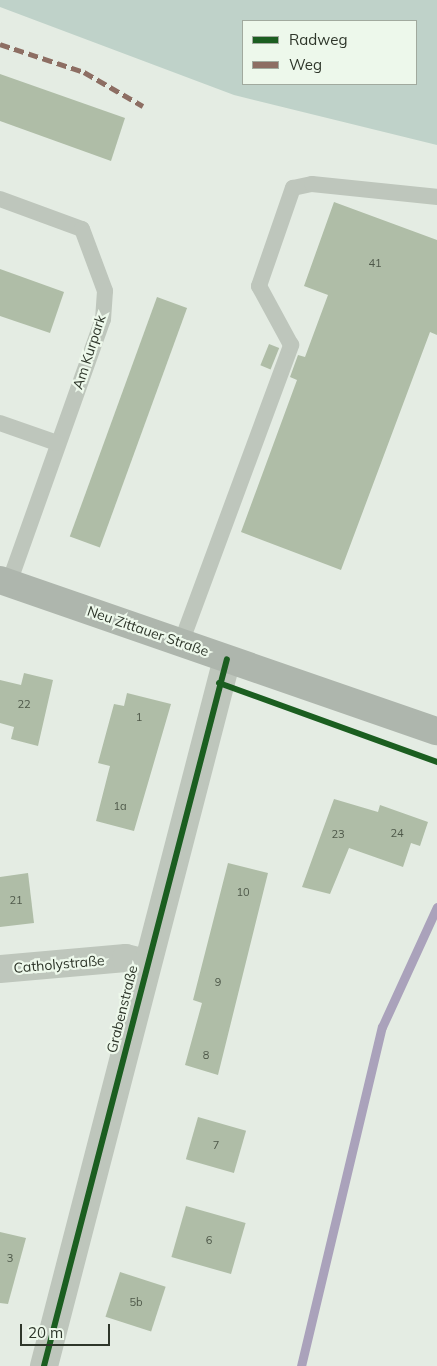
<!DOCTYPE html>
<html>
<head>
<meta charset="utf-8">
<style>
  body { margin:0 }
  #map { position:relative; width:437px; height:1366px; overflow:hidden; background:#e4ece3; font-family:Mulish,sans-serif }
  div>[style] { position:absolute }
  .green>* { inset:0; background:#bfd2c9 }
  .stream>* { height:9px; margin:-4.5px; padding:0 4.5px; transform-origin:4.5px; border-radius:4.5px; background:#aaa2bb }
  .building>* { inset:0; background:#afbda7; transform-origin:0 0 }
  .lane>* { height:16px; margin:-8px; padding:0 8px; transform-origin:8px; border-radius:8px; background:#bec6bc }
  .street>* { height:28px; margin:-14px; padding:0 14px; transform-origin:14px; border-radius:14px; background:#bec6bc }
  .secondary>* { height:28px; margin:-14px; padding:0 14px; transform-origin:14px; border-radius:14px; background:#aeb6ad }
  .quiet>* { height:5px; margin-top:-2.5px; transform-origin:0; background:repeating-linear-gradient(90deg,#8d6e63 0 10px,transparent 0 15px) }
  .cycleway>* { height:6px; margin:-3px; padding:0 3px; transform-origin:3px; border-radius:3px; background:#1b5e20 }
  span { translate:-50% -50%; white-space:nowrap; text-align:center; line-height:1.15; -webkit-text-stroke:4.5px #edf8eb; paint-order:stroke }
  .number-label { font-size:11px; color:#4e5849 }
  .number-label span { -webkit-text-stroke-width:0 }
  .street-label { font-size:14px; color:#2e362a }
  .legend { position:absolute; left:242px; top:20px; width:175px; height:65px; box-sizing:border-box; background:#edf8eb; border:1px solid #a1aa9e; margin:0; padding:6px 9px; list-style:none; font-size:15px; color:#2e362a }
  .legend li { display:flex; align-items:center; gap:10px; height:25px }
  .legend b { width:25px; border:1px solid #a1aa9e }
  .scale { position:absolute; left:20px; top:1324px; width:90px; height:22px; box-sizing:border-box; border:2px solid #2e362a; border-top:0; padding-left:6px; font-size:15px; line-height:18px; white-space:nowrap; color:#2e362a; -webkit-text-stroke:4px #edf8eb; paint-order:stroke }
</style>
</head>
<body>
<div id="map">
  <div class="green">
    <div style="clip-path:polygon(evenodd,0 0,437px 0,437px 145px,234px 95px,0 7px,0 0,243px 21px,416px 21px,416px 84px,243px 84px,243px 21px)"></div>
  </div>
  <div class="stream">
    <div style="left:301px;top:1366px;width:349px;rotate:-76.6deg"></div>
    <div style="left:382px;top:1027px;width:132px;rotate:-65.4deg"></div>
  </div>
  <div class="building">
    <div style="clip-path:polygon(0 74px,125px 118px,111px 161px,0 121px)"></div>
    <div style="clip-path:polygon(334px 202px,437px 240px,437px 335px,430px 332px,341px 570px,241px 532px,297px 380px,290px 377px,298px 355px,305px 357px,328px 295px,304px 286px)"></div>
    <div style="clip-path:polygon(0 269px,64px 292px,50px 333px,0 316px)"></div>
    <div style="left:157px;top:297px;width:32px;height:255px;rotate:20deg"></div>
    <div style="left:269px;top:344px;width:11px;height:23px;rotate:22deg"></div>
    <div style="clip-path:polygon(24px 673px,53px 680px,38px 746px,11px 739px,14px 727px,0 723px,0 680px,21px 685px)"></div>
    <div style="clip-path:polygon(127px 693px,171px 704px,134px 831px,96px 821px,110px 766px,98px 763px,114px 704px,124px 706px)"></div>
    <div style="clip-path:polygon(334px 799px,378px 812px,380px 805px,428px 822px,420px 846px,411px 843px,403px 867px,349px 848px,330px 894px,302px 887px)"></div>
    <div style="clip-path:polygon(228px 863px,268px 873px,218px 1075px,185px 1065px,202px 1003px,193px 1000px)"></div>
    <div style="clip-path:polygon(28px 873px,34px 923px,0 927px,0 877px)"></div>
    <div style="left:198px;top:1117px;width:50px;height:44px;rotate:16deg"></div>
    <div style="left:186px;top:1206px;width:62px;height:53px;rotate:16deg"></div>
    <div style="clip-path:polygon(0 1232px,26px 1238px,8px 1304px,0 1303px)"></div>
    <div style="left:120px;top:1272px;width:48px;height:47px;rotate:18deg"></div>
  </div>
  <div class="lane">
    <div style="left:0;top:199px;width:87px;rotate:20.1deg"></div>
    <div style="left:82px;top:229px;width:66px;rotate:69.6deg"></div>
    <div style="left:105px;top:291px;width:28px;rotate:94deg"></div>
    <div style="left:103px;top:319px;width:280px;rotate:109.6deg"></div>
    <div style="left:0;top:423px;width:60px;rotate:19.3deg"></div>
    <div style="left:181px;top:643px;width:318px;rotate:-69.7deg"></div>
    <div style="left:291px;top:345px;width:67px;rotate:-118.5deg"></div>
    <div style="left:259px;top:286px;width:104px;rotate:-70.9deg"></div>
    <div style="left:293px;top:188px;width:19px;rotate:-12deg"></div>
    <div style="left:312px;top:184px;width:126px;rotate:5.9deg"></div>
  </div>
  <div class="street">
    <div style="left:0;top:969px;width:126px;rotate:-5deg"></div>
    <div style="left:126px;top:958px;width:21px;rotate:14deg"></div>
    <div style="left:44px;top:1366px;width:730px;rotate:-75.49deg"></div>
  </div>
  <div class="secondary">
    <div style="left:0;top:580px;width:462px;rotate:19.1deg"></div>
  </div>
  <div class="quiet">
    <div style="left:0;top:44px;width:89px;rotate:18.4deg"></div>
    <div style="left:84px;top:72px;width:68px;rotate:30deg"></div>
  </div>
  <div class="cycleway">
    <div style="left:219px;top:683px;width:232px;rotate:19.9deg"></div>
    <div style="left:44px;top:1366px;width:730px;rotate:-75.49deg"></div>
  </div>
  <div class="number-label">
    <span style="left:375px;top:263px">41</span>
    <span style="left:24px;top:704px">22</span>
    <span style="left:139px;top:717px">1</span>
    <span style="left:120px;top:806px">1a</span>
    <span style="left:397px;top:833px">24</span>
    <span style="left:338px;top:834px">23</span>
    <span style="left:243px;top:892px">10</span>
    <span style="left:16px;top:900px">21</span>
    <span style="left:218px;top:982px">9</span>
    <span style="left:206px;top:1055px">8</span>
    <span style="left:216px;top:1145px">7</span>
    <span style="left:209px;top:1240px">6</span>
    <span style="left:10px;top:1258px">3</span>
    <span style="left:136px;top:1302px">5b</span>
  </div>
  <div class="street-label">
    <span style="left:89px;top:352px;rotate:-72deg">Am Kurpark</span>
    <span style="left:148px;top:631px;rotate:19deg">Neu Zittauer Straße</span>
    <span style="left:59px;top:964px;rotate:-5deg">Catholystraße</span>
    <span style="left:122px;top:1009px;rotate:-76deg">Grabenstraße</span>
  </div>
  <ul class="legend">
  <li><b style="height:6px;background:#1b5e20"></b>Radweg</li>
  <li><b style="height:6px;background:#8d6e63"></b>Weg</li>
  </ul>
  <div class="scale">20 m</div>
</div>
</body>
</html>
